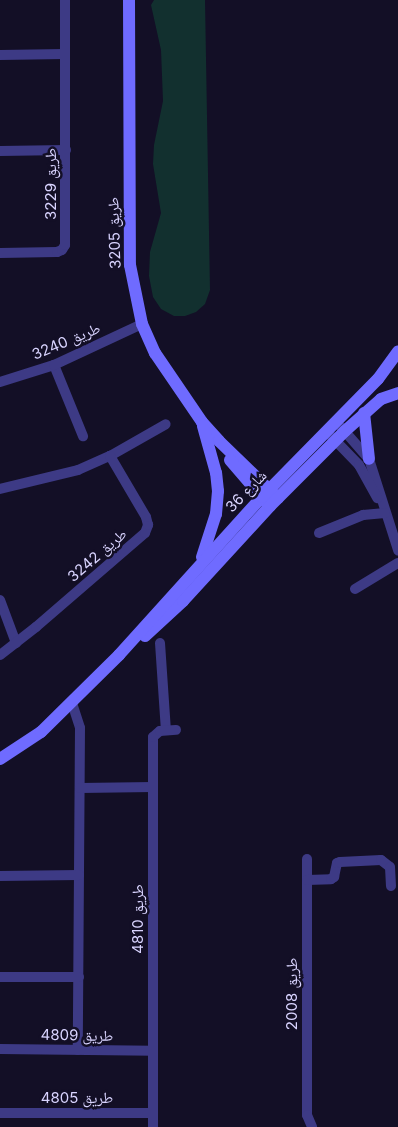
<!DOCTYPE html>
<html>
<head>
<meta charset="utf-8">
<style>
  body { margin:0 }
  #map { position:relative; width:398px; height:1127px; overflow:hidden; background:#130f26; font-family:Inter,"Noto Naskh Arabic",sans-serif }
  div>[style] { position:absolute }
  .green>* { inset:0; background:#12302f }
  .street>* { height:10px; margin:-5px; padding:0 5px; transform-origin:5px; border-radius:5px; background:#3d3a85 }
  .secondary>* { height:12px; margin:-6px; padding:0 6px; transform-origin:6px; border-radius:6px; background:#6f6bff }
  span { translate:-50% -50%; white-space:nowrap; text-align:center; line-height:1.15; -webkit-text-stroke:5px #130f26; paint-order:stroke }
  .street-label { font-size:15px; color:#d9d4ff }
</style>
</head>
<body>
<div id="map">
  <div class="green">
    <div style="clip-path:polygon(154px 0,205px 0,210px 290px,205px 304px,196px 312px,185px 316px,174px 316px,161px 309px,153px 297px,149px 276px,150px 252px,161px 213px,153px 164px,154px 145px,163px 101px,161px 50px,151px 5px)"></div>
  </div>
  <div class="street">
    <div style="left:0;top:55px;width:65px;rotate:-0.9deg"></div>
    <div style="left:0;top:151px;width:66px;rotate:-0.9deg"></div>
    <div style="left:0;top:253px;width:57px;rotate:-1deg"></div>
    <div style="left:57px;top:252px;width:5px;rotate:-22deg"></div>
    <div style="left:62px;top:250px;width:6px;rotate:-59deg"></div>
    <div style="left:65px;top:245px;width:245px;rotate:-90deg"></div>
    <div style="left:54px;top:365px;width:77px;rotate:67.8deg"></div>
    <div style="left:0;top:382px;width:57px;rotate:-17.5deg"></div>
    <div style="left:54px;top:365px;width:97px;rotate:-25deg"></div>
    <div style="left:341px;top:427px;width:43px;rotate:48.8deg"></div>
    <div style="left:369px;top:459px;width:96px;rotate:72.3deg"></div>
    <div style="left:331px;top:436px;width:40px;rotate:46deg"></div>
    <div style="left:359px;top:465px;width:38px;rotate:61deg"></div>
    <div style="left:0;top:489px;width:80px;rotate:-13.7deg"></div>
    <div style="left:78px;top:470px;width:35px;rotate:-24deg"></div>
    <div style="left:110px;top:456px;width:64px;rotate:-29.7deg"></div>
    <div style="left:319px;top:533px;width:48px;rotate:-22.2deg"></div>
    <div style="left:363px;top:515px;width:22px;rotate:-5deg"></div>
    <div style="left:355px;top:589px;width:50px;rotate:-31.2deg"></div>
    <div style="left:0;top:600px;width:46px;rotate:69.6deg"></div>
    <div style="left:160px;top:643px;width:87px;rotate:86.1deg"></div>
    <div style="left:0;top:655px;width:46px;rotate:-37.9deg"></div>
    <div style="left:36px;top:627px;width:144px;rotate:-40.8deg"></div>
    <div style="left:145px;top:533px;width:9px;rotate:-69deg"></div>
    <div style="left:148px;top:525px;width:8px;rotate:-104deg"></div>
    <div style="left:146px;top:517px;width:71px;rotate:-120.5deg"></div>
    <div style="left:72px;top:703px;width:26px;rotate:72deg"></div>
    <div style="left:80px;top:728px;width:322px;rotate:90.4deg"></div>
    <div style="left:80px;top:788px;width:73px;rotate:-0.8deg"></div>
    <div style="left:307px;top:859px;width:256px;rotate:90deg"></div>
    <div style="left:307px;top:1115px;width:13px;rotate:67deg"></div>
    <div style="left:0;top:876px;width:79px;rotate:-0.7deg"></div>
    <div style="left:307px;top:880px;width:24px;rotate:-2deg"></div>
    <div style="left:331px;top:879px;width:4px;rotate:-34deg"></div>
    <div style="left:334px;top:877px;width:14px;rotate:-78deg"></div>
    <div style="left:337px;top:863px;width:3px;rotate:-18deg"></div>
    <div style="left:340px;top:862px;width:41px;rotate:-2.8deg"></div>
    <div style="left:381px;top:860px;width:11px;rotate:38deg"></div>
    <div style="left:390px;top:867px;width:19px;rotate:87deg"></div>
    <div style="left:0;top:977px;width:79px"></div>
    <div style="left:0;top:1049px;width:153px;rotate:0.7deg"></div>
    <div style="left:0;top:1113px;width:153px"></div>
    <div style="left:153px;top:1127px;width:390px;rotate:-90deg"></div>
    <div style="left:153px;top:737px;width:9px;rotate:-41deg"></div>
    <div style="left:160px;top:731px;width:16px;rotate:-4deg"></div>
  </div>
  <div class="secondary">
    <div style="left:129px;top:0;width:265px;rotate:89.8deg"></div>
    <div style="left:130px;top:265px;width:60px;rotate:78.5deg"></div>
    <div style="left:142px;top:324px;width:32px;rotate:66deg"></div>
    <div style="left:155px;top:353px;width:83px;rotate:55.7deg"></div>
    <div style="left:202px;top:422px;width:25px;rotate:48deg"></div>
    <div style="left:219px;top:441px;width:82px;rotate:44deg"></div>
    <div style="left:364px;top:413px;width:46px;rotate:83.8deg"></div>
    <div style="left:230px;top:460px;width:55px;rotate:49.4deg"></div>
    <div style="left:202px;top:557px;width:45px;rotate:-72deg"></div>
    <div style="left:216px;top:514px;width:23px;rotate:-85deg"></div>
    <div style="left:218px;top:491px;width:18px;rotate:-96deg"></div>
    <div style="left:216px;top:473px;width:49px;rotate:-105.5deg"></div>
    <div style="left:145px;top:636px;width:52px;rotate:-42.6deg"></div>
    <div style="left:183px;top:601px;width:129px;rotate:-47.5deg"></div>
    <div style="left:270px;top:506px;width:106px;rotate:-45deg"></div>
    <div style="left:345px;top:431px;width:48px;rotate:-41.6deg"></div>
    <div style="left:381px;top:399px;width:18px;rotate:-19deg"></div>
    <div style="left:0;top:759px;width:49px;rotate:-33.4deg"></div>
    <div style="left:41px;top:732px;width:110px;rotate:-44.6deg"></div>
    <div style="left:119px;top:655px;width:213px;rotate:-47.9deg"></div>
    <div style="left:262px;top:497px;width:165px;rotate:-45.5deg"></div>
    <div style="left:378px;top:379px;width:34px;rotate:-54deg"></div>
  </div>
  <div class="street-label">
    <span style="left:51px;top:184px;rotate:-90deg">طريق 3229</span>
    <span style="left:114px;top:233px;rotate:-92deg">طريق 3205</span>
    <span style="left:66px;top:341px;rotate:-23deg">طريق 3240</span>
    <span style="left:246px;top:491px;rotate:-46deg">شارع 36</span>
    <span style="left:97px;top:555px;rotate:-41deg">طريق 3242</span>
    <span style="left:138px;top:919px;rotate:-90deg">طريق 4810</span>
    <span style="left:292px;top:994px;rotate:-90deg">طريق 2008</span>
    <span style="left:77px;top:1035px;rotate:1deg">طريق 4809</span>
    <span style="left:77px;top:1098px">طريق 4805</span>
  </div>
</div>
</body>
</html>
